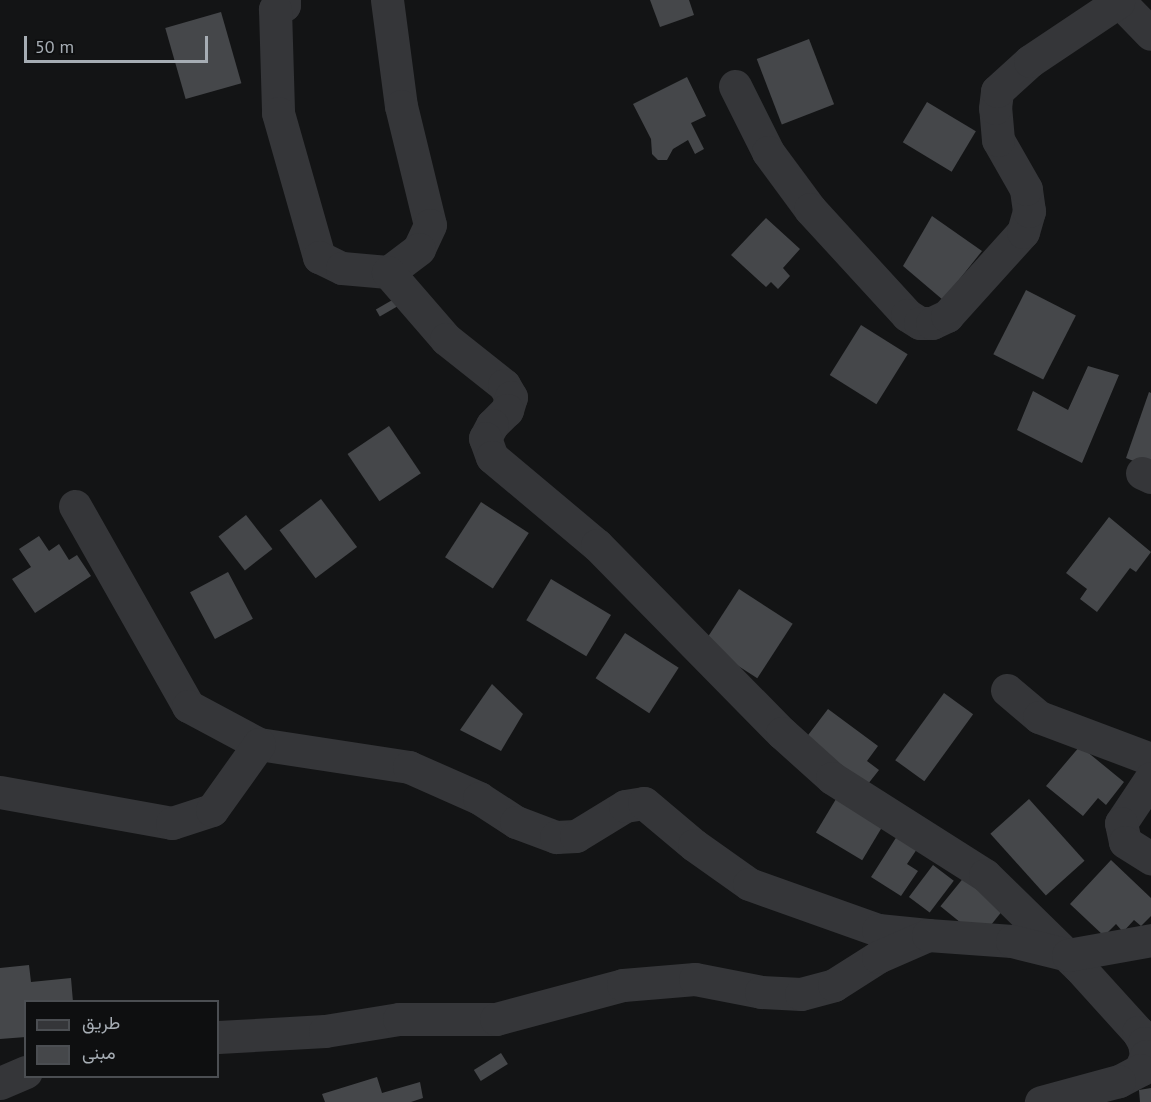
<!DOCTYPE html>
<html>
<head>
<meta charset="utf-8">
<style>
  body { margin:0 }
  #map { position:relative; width:1151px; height:1102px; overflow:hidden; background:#131415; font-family:"PT Sans",Vazirmatn,sans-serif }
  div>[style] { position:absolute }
  .building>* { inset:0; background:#45474a; transform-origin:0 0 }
  .minor>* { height:33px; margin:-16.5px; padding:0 16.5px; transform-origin:16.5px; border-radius:16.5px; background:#353639 }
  span { translate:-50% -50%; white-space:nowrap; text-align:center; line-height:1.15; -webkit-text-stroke:4.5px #0e0f10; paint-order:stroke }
  .legend { position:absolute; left:24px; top:1000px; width:195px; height:78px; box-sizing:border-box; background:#0e0f10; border:2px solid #4b4e52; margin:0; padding:8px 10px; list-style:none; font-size:18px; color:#a6adb4 }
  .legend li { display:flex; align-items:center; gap:12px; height:30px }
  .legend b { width:30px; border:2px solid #4b4e52 }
  .scale { position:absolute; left:24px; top:36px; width:184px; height:27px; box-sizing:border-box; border:3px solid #a6adb4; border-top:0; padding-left:8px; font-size:18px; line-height:21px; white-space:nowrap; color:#a6adb4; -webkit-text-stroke:4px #0e0f10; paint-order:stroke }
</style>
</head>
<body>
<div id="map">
  <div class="building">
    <div style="clip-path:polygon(650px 0,689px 0,694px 15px,660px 27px)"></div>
    <div style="left:221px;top:12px;width:74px;height:58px;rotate:74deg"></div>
    <div style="left:809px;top:39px;width:70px;height:56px;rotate:69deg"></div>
    <div style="clip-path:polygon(687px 77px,706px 116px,691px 123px,704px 149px,695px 154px,688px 140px,673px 149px,667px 160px,658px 160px,652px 154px,651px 139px,633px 104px)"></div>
    <div style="left:927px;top:102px;width:57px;height:47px;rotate:31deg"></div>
    <div style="clip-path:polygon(932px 216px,982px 251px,943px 300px,903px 266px)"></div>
    <div style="clip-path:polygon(766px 218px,800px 249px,783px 268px,790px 276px,778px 289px,771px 282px,766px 287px,731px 255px)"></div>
    <div style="left:1026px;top:290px;width:56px;height:72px;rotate:27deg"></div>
    <div style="left:394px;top:299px;width:8px;height:21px;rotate:60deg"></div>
    <div style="left:861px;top:325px;width:55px;height:59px;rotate:32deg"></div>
    <div style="clip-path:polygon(1088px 366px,1119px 375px,1082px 463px,1017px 430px,1033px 391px,1068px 410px)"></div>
    <div style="clip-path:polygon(1149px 392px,1151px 393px,1151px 468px,1126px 458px)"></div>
    <div style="left:389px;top:426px;width:57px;height:50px;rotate:56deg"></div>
    <div style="left:321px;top:499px;width:60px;height:52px;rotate:53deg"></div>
    <div style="left:481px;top:502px;width:57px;height:66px;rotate:33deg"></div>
    <div style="left:246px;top:515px;width:43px;height:35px;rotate:52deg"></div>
    <div style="clip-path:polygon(1109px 517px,1151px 552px,1136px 572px,1130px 568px,1097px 612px,1080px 599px,1087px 589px,1066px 573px)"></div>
    <div style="clip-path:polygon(39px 536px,49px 551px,59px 544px,69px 560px,77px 555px,91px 576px,35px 613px,12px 579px,31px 567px,19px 549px)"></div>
    <div style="left:228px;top:572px;width:53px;height:43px;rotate:62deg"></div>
    <div style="left:551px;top:579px;width:70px;height:48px;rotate:31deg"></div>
    <div style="left:739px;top:589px;width:64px;height:65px;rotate:33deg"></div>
    <div style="left:625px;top:633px;width:64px;height:54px;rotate:33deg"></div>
    <div style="clip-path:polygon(492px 684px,523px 714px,501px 751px,460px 730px)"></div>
    <div style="left:944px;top:693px;width:36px;height:83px;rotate:36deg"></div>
    <div style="clip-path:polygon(828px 709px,878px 746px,867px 761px,879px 770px,864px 789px,802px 743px)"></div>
    <div style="clip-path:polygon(1080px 746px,1124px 782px,1106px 805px,1098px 798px,1083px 816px,1046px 786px)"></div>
    <div style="left:836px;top:799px;width:54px;height:39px;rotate:31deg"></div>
    <div style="left:1029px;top:799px;width:83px;height:52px;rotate:48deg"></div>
    <div style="clip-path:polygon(899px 833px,919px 846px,907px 864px,918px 871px,901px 896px,871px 877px)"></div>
    <div style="clip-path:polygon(1111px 860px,1151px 898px,1151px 916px,1141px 926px,1134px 920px,1123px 932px,1116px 924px,1104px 936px,1070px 904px)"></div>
    <div style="left:933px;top:865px;width:26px;height:40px;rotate:37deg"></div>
    <div style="left:965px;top:876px;width:51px;height:39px;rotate:39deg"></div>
    <div style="clip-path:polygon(29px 965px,31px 982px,71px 978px,73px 1002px,26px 1002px,26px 1037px,0 1039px,0 968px)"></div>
    <div style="left:501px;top:1053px;width:13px;height:32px;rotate:58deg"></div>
    <div style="clip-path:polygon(377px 1077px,382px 1093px,420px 1082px,423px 1098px,411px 1102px,325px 1102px,322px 1094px)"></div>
    <div style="clip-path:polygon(1151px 1088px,1151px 1102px,1140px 1102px,1139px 1090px)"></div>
  </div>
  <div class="minor">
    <div style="left:284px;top:0;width:5px;rotate:90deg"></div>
    <div style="left:284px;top:5px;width:10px;rotate:156deg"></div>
    <div style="left:275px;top:9px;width:104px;rotate:88.3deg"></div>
    <div style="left:278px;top:113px;width:150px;rotate:74.1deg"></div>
    <div style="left:319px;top:257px;width:25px;rotate:26deg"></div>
    <div style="left:342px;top:268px;width:46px;rotate:5deg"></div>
    <div style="left:387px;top:0;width:107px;rotate:82.5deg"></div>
    <div style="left:401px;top:106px;width:122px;rotate:76.3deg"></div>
    <div style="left:430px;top:225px;width:26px;rotate:115deg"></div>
    <div style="left:419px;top:249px;width:39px;rotate:143deg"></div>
    <div style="left:388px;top:272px;width:89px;rotate:49.1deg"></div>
    <div style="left:446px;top:339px;width:74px;rotate:38.4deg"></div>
    <div style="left:504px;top:385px;width:14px;rotate:60deg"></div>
    <div style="left:511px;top:397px;width:14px;rotate:107deg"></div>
    <div style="left:507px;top:410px;width:21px;rotate:135deg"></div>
    <div style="left:492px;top:425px;width:15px;rotate:118deg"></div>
    <div style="left:485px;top:438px;width:20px;rotate:70deg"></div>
    <div style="left:492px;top:457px;width:137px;rotate:40deg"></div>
    <div style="left:597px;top:545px;width:264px;rotate:45.5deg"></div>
    <div style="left:782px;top:733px;width:67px;rotate:42deg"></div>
    <div style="left:832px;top:778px;width:181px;rotate:32.4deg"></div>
    <div style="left:985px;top:875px;width:132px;rotate:44.4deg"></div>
    <div style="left:1079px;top:967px;width:88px;rotate:47.8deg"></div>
    <div style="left:1138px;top:1032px;width:13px;rotate:61deg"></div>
    <div style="left:1144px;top:1043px;width:13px;rotate:81deg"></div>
    <div style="left:1146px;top:1056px;width:15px;rotate:113deg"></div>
    <div style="left:1140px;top:1070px;width:24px;rotate:152deg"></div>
    <div style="left:1119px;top:1081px;width:81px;rotate:164.9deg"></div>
    <div style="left:1118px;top:0;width:47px;rotate:45.9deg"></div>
    <div style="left:735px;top:86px;width:74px;rotate:63.4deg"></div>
    <div style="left:768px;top:152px;width:71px;rotate:53.6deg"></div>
    <div style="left:810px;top:209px;width:144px;rotate:47.5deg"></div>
    <div style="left:907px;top:315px;width:15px;rotate:32deg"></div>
    <div style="left:920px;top:323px;width:12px"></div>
    <div style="left:932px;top:323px;width:17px;rotate:-25deg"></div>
    <div style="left:947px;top:316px;width:113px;rotate:-47.9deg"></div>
    <div style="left:1023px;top:232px;width:22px;rotate:-74deg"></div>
    <div style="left:1029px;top:211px;width:22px;rotate:-98deg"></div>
    <div style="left:1026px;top:189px;width:56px;rotate:-119.7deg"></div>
    <div style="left:998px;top:140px;width:32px;rotate:-95deg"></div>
    <div style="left:995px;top:108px;width:17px;rotate:-83deg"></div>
    <div style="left:997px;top:91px;width:45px;rotate:-42.3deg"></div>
    <div style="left:1030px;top:61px;width:106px;rotate:-33.8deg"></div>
    <div style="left:1142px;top:473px;width:10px;rotate:24deg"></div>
    <div style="left:75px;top:506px;width:230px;rotate:60.5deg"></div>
    <div style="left:188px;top:706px;width:81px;rotate:28.2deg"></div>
    <div style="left:259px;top:744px;width:152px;rotate:8.7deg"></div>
    <div style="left:409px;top:767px;width:77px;rotate:23.9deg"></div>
    <div style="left:479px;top:798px;width:44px;rotate:33deg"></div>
    <div style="left:516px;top:822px;width:43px;rotate:20.6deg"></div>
    <div style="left:556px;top:837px;width:20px;rotate:-3deg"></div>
    <div style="left:576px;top:836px;width:57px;rotate:-31.5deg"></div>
    <div style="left:625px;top:806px;width:19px;rotate:-9deg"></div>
    <div style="left:644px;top:803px;width:65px;rotate:40deg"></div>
    <div style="left:694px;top:845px;width:67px;rotate:35.3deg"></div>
    <div style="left:749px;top:884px;width:137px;rotate:19.6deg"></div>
    <div style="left:878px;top:930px;width:50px;rotate:5.7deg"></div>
    <div style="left:1007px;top:690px;width:42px;rotate:40.2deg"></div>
    <div style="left:1039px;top:717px;width:120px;rotate:20.6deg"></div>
    <div style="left:1151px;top:778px;width:54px;rotate:123.7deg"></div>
    <div style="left:1121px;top:823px;width:19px;rotate:78deg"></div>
    <div style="left:1125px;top:842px;width:31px;rotate:32deg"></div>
    <div style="left:0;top:792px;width:175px;rotate:10.2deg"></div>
    <div style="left:172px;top:823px;width:42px;rotate:-18deg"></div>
    <div style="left:212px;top:810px;width:81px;rotate:-54.5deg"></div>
    <div style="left:218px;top:1037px;width:107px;rotate:-3.2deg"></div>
    <div style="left:325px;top:1031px;width:75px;rotate:-9.2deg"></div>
    <div style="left:399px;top:1019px;width:97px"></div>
    <div style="left:496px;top:1019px;width:131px;rotate:-15deg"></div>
    <div style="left:623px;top:985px;width:72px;rotate:-4.8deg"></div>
    <div style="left:695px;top:979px;width:67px;rotate:11.1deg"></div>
    <div style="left:761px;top:992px;width:40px;rotate:2.9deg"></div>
    <div style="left:801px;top:994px;width:34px;rotate:-15deg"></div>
    <div style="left:834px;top:985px;width:52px;rotate:-32.5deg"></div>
    <div style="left:878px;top:957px;width:55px;rotate:-23.7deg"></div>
    <div style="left:928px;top:935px;width:84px;rotate:4.1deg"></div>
    <div style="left:1012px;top:941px;width:58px;rotate:14deg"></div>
    <div style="left:1068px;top:955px;width:84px;rotate:-10.2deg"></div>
    <div style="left:0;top:1083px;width:28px;rotate:-23deg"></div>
  </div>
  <ul class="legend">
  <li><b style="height:8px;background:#353639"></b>طريق</li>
  <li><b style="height:16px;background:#45474a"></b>مبنى</li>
  </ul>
  <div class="scale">50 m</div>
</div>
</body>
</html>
